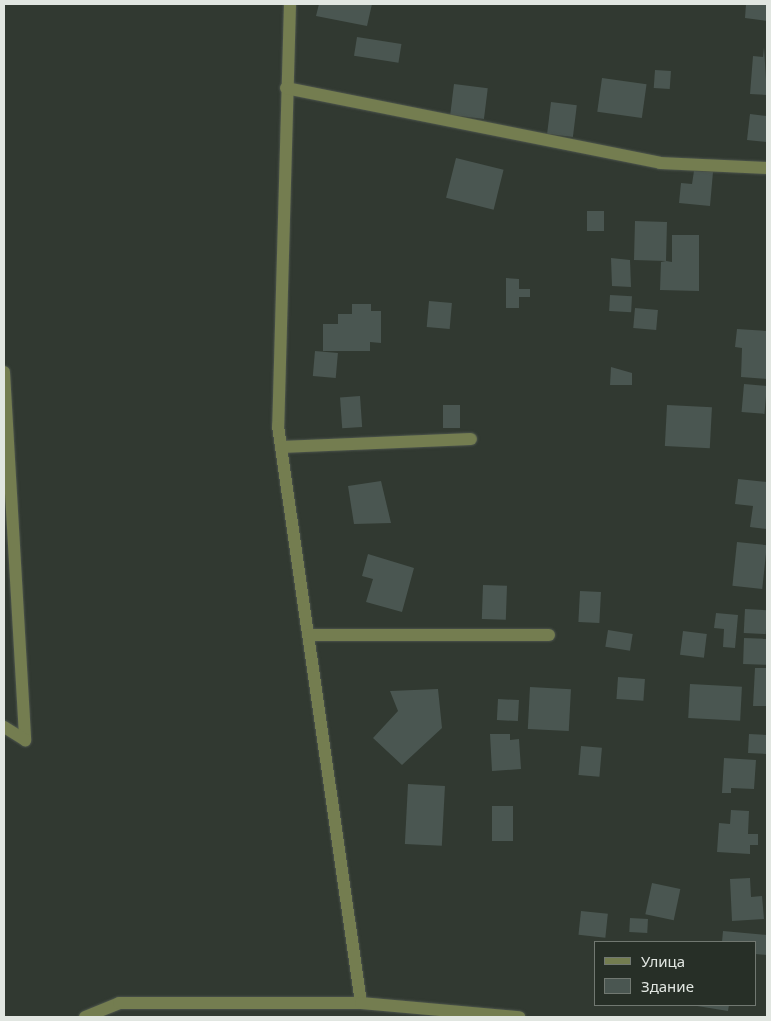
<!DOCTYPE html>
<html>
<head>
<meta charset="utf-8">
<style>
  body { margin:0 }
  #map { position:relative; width:771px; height:1021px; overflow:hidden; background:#313931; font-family:"Noto Sans",sans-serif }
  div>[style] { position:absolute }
  .building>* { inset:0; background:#4a5651; transform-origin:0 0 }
  .roads { filter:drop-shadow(0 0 1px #4d554d) drop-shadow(0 0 1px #4d554d) }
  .minor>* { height:12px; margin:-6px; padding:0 6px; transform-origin:6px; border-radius:6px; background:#747d50 }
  span { translate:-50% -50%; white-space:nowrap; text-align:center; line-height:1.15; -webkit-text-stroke:5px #272f27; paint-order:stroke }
  .frame { position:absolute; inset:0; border:5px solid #e1e6e1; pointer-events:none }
  .legend { position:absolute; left:594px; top:941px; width:162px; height:65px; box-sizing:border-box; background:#272f27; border:1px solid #717871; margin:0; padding:6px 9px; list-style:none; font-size:15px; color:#e1e6e1 }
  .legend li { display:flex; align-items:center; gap:10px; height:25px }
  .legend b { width:25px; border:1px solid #717871 }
</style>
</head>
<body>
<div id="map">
  <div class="building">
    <div style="clip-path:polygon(319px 4px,372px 4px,367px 26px,316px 16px)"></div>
    <div style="clip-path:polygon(746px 4px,767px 4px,767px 21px,745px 18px)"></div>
    <div style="left:357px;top:37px;width:45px;height:19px;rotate:9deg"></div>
    <div style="clip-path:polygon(764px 47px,767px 95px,750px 94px,753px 56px,763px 57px)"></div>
    <div style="left:655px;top:70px;width:16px;height:18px;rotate:4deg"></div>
    <div style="left:602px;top:78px;width:45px;height:34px;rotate:8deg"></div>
    <div style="left:454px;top:84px;width:34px;height:31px;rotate:7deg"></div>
    <div style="left:551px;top:102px;width:26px;height:32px;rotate:7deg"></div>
    <div style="clip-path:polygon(750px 114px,767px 116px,767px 142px,747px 140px)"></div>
    <div style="left:456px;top:158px;width:49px;height:41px;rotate:14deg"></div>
    <div style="clip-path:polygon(694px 171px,713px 172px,710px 206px,679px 203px,681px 183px,692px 184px)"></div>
    <div style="left:587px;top:211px;width:17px;height:20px"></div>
    <div style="clip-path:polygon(635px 221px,667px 222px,666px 261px,672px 262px,672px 235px,699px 235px,699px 291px,660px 290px,661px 262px,666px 261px,634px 260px)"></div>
    <div style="clip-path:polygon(611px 258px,630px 260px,631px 287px,612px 286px)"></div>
    <div style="clip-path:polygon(506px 278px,519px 279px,519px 289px,530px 289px,530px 297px,519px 297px,519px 308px,506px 308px)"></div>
    <div style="left:610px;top:295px;width:22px;height:16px;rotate:3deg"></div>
    <div style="left:429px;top:301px;width:23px;height:26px;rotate:5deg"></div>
    <div style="clip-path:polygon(352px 304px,371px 304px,371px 311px,381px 311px,381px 343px,370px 342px,370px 351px,323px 351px,323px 324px,338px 324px,338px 314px,352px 314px)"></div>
    <div style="left:635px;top:308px;width:23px;height:20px;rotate:5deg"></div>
    <div style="clip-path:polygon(737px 329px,767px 331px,767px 379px,741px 377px,742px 348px,735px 347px)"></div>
    <div style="left:315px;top:351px;width:23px;height:25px;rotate:5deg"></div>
    <div style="clip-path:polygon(611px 367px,632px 373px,632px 385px,610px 385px)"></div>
    <div style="left:744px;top:384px;width:23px;height:28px;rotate:5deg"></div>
    <div style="left:360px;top:396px;width:31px;height:20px;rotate:86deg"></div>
    <div style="left:443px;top:405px;width:17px;height:23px"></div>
    <div style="left:667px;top:405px;width:45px;height:41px;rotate:3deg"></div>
    <div style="clip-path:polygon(738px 479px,767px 482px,767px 529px,750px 527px,753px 506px,735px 504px)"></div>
    <div style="clip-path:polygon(381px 481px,391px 523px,354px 524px,348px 486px)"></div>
    <div style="left:737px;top:542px;width:30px;height:44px;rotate:6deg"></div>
    <div style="clip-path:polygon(368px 554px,414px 568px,402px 612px,366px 602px,373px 579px,362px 576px)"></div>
    <div style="left:483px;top:585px;width:24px;height:34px;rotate:2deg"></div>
    <div style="left:580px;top:591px;width:21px;height:31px;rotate:3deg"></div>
    <div style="left:745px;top:609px;width:22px;height:24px;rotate:3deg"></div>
    <div style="clip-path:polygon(716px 613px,738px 615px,735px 648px,723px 647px,724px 629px,714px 628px)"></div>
    <div style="left:608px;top:630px;width:25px;height:17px;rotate:9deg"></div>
    <div style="left:683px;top:631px;width:24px;height:24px;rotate:7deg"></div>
    <div style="left:744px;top:638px;width:23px;height:26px;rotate:2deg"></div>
    <div style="clip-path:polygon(755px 668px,767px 668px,767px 706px,753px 706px)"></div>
    <div style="left:618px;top:677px;width:27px;height:22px;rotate:4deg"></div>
    <div style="left:690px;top:684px;width:52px;height:34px;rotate:3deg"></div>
    <div style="left:530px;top:687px;width:41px;height:42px;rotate:3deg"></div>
    <div style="clip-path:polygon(438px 689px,442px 728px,402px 765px,373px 738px,398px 711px,390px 691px)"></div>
    <div style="left:498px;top:699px;width:21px;height:21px;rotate:3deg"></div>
    <div style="clip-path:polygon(490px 734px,510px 734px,510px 740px,519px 739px,521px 769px,492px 771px)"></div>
    <div style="left:749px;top:734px;width:18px;height:19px;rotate:3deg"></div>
    <div style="left:581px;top:746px;width:21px;height:29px;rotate:5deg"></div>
    <div style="clip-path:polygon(724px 758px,756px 760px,754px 789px,731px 788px,731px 793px,722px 793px)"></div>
    <div style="left:408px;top:784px;width:37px;height:60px;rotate:3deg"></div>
    <div style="left:492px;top:806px;width:21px;height:35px"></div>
    <div style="clip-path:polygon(731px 810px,749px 811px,748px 834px,758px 834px,758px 845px,750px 845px,750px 854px,717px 852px,719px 823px,730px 824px)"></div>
    <div style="clip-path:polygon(750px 878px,751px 897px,762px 896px,764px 919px,732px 921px,730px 879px)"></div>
    <div style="left:652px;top:883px;width:29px;height:32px;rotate:12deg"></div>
    <div style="left:581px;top:911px;width:27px;height:24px;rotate:6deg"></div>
    <div style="left:630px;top:918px;width:18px;height:14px;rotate:3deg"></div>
    <div style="clip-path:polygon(723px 931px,767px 935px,767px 955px,755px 954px,755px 942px,722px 942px)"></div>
    <div style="clip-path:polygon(691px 1005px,729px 1005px,728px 1011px)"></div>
  </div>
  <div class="roads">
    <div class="minor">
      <div style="left:290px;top:4px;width:422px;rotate:91.6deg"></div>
      <div style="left:278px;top:426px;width:583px;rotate:81.81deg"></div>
      <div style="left:286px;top:88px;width:381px;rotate:11.3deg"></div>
      <div style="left:660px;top:163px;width:107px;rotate:2.7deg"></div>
      <div style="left:4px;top:372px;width:369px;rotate:86.7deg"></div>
      <div style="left:25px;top:740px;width:25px;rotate:-148deg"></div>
      <div style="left:281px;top:447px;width:190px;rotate:-2.4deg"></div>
      <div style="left:309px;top:635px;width:240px"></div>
      <div style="left:85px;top:1017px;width:37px;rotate:-22deg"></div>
      <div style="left:119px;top:1003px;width:242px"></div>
      <div style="left:361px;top:1003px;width:159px;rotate:5.1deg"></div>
    </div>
  </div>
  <div class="frame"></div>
  <ul class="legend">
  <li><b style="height:6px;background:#747d50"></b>Улица</li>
  <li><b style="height:14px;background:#4a5651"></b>Здание</li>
  </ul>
</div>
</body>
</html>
